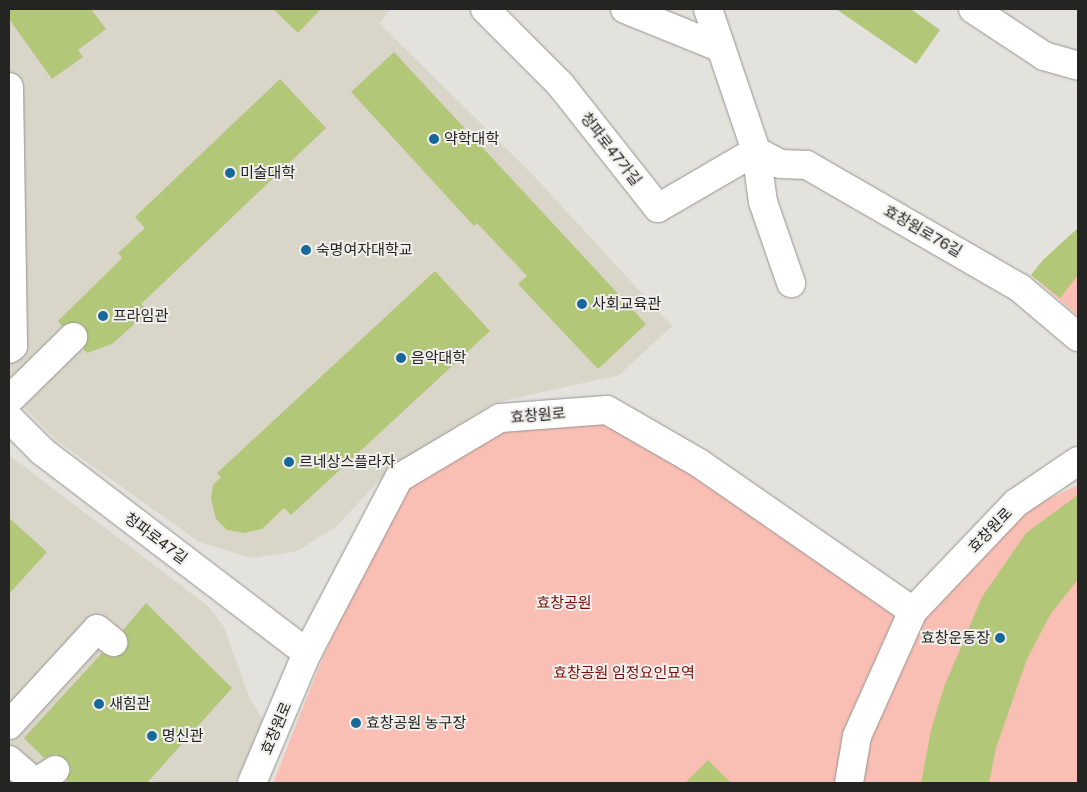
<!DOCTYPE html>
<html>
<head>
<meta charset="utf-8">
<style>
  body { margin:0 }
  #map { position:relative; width:1087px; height:792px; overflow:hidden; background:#e3e2dd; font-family:"Public Sans","Noto Sans KR",sans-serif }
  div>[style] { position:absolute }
  .built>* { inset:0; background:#d9d5c9 }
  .green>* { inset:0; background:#f9beb4 }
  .building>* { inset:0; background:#b3c779 }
  .roads { filter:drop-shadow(0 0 1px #959490) drop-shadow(0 0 1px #959490) }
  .minor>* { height:28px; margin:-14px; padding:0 14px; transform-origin:14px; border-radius:14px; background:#fff }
  .dots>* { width:14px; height:14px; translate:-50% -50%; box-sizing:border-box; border:2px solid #f1efeb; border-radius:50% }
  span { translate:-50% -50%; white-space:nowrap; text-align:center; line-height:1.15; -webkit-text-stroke:4px #f1efeb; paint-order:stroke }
  .poi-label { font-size:15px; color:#242422 }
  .left { translate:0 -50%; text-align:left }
  .right { translate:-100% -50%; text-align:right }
  .street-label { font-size:15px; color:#242422 }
  .park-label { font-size:15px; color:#730f0a }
  .frame { position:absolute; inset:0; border:10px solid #242422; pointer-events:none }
</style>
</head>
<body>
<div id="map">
  <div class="built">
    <div style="clip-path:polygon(9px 9px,391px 9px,379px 23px,533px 175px,672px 326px,619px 375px,494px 403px,390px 469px,337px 526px,297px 551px,252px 558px,199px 542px,56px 440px,9px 392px)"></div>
    <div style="clip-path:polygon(9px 455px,208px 606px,224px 627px,249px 697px,263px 720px,235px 783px,9px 783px)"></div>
  </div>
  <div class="green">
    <div style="clip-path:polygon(1078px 228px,1078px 316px,1031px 275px,1043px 260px)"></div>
    <div style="clip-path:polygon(604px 420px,695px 470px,916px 621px,1023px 511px,1078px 485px,1078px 783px,273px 783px,325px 652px,407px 484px,504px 427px)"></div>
  </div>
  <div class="building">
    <div style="clip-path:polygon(9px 9px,91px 9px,106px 29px,78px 50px,83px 57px,52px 79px,9px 19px)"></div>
    <div style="clip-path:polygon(273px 9px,321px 9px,298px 33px)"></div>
    <div style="clip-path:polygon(836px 9px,911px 9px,940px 30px,916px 64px)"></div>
    <div style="clip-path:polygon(394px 52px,646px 324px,598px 369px,518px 284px,527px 276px,477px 223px,474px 226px,351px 92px)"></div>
    <div style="clip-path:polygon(280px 79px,326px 128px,141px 304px,149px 311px,112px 344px,87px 353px,83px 349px,88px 341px,84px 326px,77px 322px,62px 326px,58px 321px,122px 258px,118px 253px,145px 228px,135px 217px)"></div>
    <div style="clip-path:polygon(1078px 228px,1078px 275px,1060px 298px,1031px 275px,1043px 260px)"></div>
    <div style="clip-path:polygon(435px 271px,490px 331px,291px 515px,284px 508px,262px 529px,244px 533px,227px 530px,216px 519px,211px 499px,213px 485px,221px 477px,217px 473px)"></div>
    <div style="clip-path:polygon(1078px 495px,1078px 579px,1050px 615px,1027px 659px,996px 748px,989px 783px,921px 783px,931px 730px,944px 687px,982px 597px,1026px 533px)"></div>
    <div style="clip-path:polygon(9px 518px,47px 552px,9px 594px)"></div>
    <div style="clip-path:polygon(146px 603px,232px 688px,147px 783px,69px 783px,66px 780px,71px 770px,68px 761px,55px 754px,44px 758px,24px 738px,102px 653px,111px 657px,125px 652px,128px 644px,123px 630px)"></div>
    <div style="clip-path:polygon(708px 760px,731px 783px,685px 783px)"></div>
  </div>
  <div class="roads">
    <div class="minor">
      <div style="left:485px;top:9px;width:106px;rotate:45deg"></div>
      <div style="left:560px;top:84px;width:158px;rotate:51.7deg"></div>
      <div style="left:658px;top:208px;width:113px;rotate:-30.2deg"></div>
      <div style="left:756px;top:151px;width:51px;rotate:82.2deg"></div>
      <div style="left:763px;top:202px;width:86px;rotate:70.9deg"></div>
      <div style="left:625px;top:9px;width:104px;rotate:22.1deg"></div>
      <div style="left:708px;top:9px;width:150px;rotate:71.3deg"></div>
      <div style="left:756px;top:151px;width:27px;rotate:28deg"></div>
      <div style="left:780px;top:164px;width:27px;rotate:2deg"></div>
      <div style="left:807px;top:165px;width:246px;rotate:30deg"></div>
      <div style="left:1020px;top:288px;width:76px;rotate:40.2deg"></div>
      <div style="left:973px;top:9px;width:85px;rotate:33.5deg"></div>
      <div style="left:1044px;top:56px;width:35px;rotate:16deg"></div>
      <div style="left:9px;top:87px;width:259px;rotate:89.1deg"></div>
      <div style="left:13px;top:346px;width:5px;rotate:143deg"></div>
      <div style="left:9px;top:400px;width:90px;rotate:-44.5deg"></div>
      <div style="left:9px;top:418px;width:47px;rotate:45deg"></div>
      <div style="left:42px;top:451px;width:333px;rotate:37.3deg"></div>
      <div style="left:9px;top:725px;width:130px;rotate:-47.5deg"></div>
      <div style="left:97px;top:629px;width:21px;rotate:39deg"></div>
      <div style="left:9px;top:760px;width:35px;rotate:41deg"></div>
      <div style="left:35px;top:783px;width:24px;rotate:-33deg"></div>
      <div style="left:252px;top:783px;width:141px;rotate:-67.1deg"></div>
      <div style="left:307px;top:653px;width:198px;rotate:-62.3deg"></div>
      <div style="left:399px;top:478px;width:117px;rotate:-30.7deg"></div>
      <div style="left:500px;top:418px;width:107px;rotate:-4.3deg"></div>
      <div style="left:607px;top:410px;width:106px;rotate:29.9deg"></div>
      <div style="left:699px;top:463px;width:260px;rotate:34.7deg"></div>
      <div style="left:913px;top:611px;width:149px;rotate:-46.4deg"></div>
      <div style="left:1016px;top:503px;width:75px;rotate:-34.1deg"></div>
      <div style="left:849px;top:783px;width:48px;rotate:-80.3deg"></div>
      <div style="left:857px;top:736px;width:137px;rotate:-65.9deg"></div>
    </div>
  </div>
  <div class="dots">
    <div style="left:434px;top:139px;background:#19689a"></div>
    <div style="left:230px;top:173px;background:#19689a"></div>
    <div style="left:306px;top:250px;background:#19689a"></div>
    <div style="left:582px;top:304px;background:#19689a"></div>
    <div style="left:103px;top:316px;background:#19689a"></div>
    <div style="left:401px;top:358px;background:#19689a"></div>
    <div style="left:289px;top:462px;background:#19689a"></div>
    <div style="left:1000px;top:638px;background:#19689a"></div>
    <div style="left:99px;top:704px;background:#19689a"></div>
    <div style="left:356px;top:723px;background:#19689a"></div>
    <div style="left:152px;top:736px;background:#19689a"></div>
  </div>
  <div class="poi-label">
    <span class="left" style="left:444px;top:139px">약학대학</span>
    <span class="left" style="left:240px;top:173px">미술대학</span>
    <span class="left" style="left:316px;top:250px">숙명여자대학교</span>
    <span class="left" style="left:592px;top:304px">사회교육관</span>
    <span class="left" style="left:113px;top:316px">프라임관</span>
    <span class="left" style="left:411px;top:358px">음악대학</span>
    <span class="left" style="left:299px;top:462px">르네상스플라자</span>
    <span class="right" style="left:990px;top:638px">효창운동장</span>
    <span class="left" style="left:109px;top:704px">새힘관</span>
    <span class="left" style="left:366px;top:723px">효창공원 농구장</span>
    <span class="left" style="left:162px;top:736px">명신관</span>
  </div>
  <div class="street-label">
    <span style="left:611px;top:149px;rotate:52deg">청파로47가길</span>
    <span style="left:923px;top:231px;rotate:30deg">효창원로76길</span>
    <span style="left:538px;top:415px;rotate:-5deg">효창원로</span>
    <span style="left:990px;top:530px;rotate:-46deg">효창원로</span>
    <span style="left:156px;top:538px;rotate:37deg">청파로47길</span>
    <span style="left:276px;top:728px;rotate:-67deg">효창원로</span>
  </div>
  <div class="park-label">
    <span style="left:564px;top:603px">효창공원</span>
    <span style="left:624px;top:673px">효창공원 임정요인묘역</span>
  </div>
  <div class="frame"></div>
</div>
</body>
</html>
